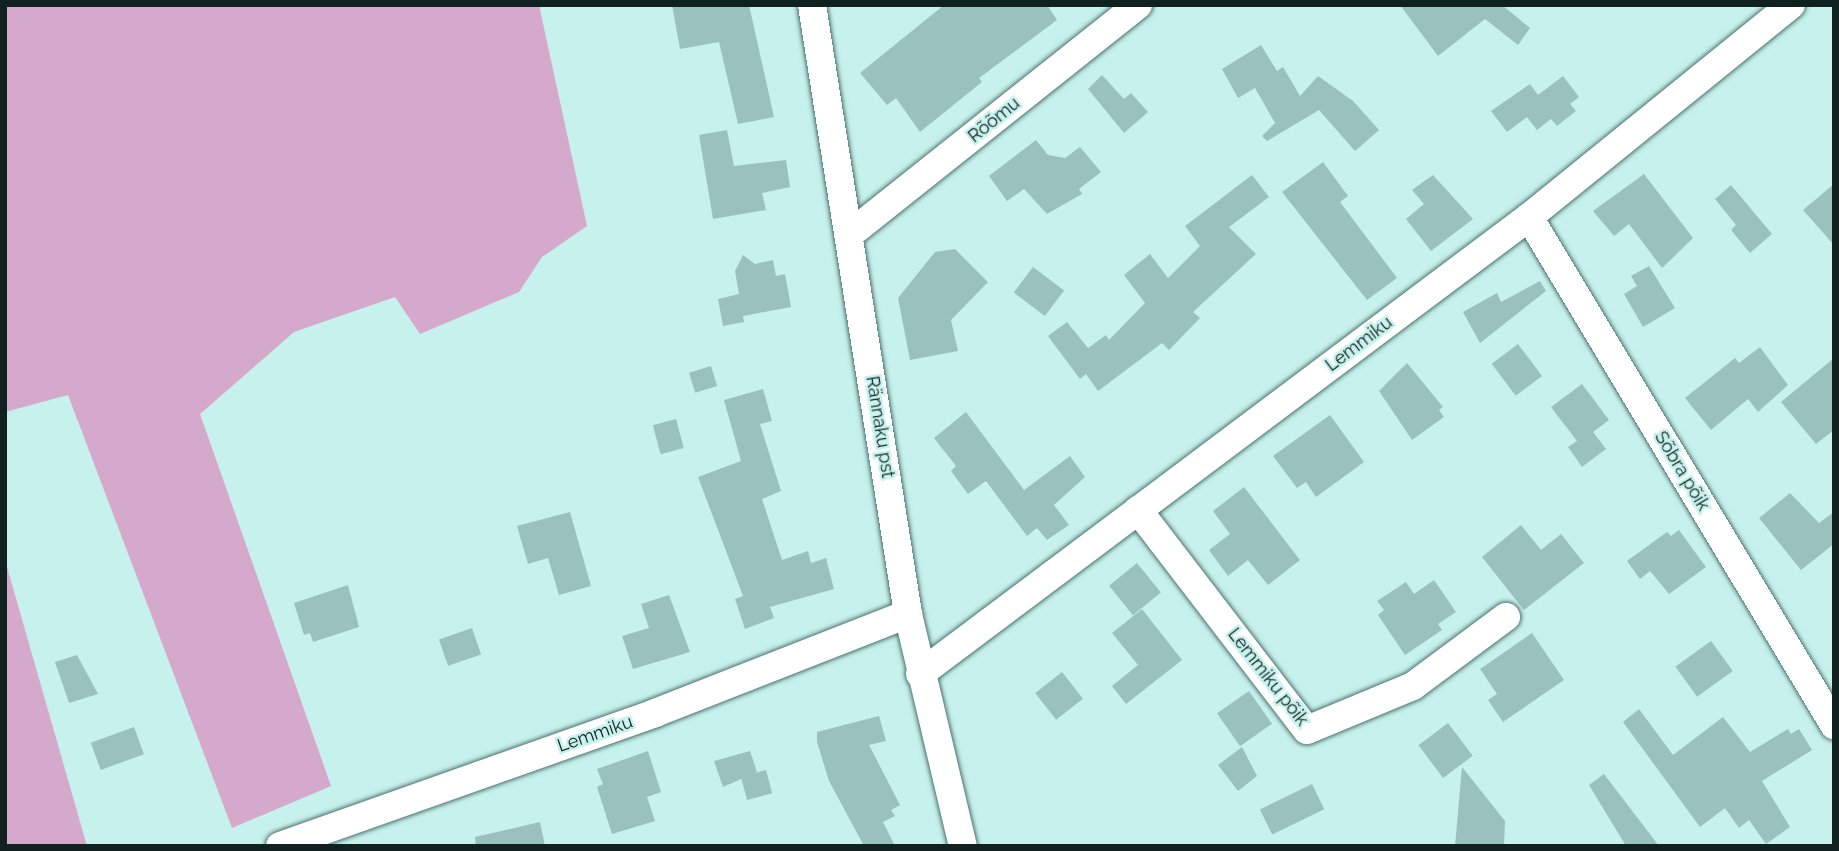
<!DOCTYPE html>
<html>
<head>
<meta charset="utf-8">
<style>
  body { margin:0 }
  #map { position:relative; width:1839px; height:851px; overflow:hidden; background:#c7f1ed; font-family:Raleway,sans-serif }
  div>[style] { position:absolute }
  .forest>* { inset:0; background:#d5a9cb }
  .building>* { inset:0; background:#99c2be; transform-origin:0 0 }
  .roads { filter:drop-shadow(0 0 2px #4b726f) drop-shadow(0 0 2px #4b726f) }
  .minor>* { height:28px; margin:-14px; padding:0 14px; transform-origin:14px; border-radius:14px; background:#fff }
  span { translate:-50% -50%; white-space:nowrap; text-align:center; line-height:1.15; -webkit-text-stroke:5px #c7f1ed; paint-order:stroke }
  .street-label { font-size:18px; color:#11211f }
  .frame { position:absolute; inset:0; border:7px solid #11211f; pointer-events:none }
</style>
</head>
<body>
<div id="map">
  <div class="forest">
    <div style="clip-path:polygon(5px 5px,539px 5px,587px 226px,542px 257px,519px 292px,420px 334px,395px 297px,294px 332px,200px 414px,331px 786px,232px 828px,68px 395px,5px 412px)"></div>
    <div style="clip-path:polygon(5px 560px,87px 846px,5px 846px)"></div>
  </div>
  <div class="building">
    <div style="clip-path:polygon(672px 5px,749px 5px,774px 117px,738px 124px,719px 42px,680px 49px)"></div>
    <div style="clip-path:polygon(944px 5px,1047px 5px,1057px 20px,979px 78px,982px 82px,920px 132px,896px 98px,887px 105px,860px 73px)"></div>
    <div style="clip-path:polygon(1400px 5px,1502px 5px,1530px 28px,1518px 45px,1485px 19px,1438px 56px)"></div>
    <div style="clip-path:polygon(1261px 45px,1277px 71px,1283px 67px,1300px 96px,1318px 76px,1353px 101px,1379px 130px,1355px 151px,1319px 110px,1267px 141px,1262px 136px,1275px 123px,1255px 88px,1238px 98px,1222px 69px)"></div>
    <div style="clip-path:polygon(1102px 75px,1124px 99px,1131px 93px,1148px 112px,1124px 133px,1088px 89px)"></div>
    <div style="clip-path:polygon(1563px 76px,1579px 97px,1570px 104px,1576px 111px,1557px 126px,1551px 119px,1537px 130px,1527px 117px,1507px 132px,1491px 111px,1530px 84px,1538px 95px)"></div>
    <div style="clip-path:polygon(727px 130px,734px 166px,786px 160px,790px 187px,762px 193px,766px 210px,713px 219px,699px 135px)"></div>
    <div style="clip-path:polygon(1036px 140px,1048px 155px,1065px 158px,1080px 147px,1101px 172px,1079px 189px,1082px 194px,1047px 214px,1024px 189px,1007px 201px,989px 176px)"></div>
    <div style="clip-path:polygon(1323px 162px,1348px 196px,1340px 202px,1397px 278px,1367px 300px,1282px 192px)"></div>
    <div style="clip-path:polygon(1644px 174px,1693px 238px,1662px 268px,1629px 224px,1614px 236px,1593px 211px)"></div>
    <div style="clip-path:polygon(1252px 175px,1269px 197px,1229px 227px,1256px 254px,1193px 312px,1200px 318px,1169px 350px,1162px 343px,1098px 391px,1086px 374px,1080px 379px,1048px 336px,1067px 322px,1088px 348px,1106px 335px,1109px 340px,1145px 303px,1124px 275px,1150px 254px,1168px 278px,1200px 246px,1185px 226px)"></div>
    <div style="clip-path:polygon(1433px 175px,1473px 219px,1431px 251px,1406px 219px,1424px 204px,1412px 190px)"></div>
    <div style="clip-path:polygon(1834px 184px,1834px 245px,1803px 210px)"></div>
    <div style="clip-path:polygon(1731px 185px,1772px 234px,1750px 253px,1731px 230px,1736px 225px,1715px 199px)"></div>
    <div style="clip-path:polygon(955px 249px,988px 282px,951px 320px,958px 351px,910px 360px,898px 298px,935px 252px)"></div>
    <div style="clip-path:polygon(743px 255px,755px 264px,773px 260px,776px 276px,785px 274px,791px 307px,743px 316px,744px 322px,723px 326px,718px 299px,739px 294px,735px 271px)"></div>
    <div style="clip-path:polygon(1649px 266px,1675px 308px,1643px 327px,1624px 294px,1637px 286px,1631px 276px)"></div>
    <div style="left:1033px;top:267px;width:39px;height:32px;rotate:37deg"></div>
    <div style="clip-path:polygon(1540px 281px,1546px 291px,1480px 343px,1463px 312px,1497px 293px,1501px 302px)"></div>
    <div style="left:1518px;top:344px;width:40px;height:33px;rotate:53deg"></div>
    <div style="clip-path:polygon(1760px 347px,1788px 385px,1758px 412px,1748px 399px,1711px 430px,1685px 398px,1735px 358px,1739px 363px)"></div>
    <div style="clip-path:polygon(1834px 358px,1834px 430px,1816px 444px,1781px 402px)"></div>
    <div style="clip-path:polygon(1407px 363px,1443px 407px,1439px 410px,1444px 417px,1412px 440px,1379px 391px)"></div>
    <div style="left:711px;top:366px;width:21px;height:23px;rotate:73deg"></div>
    <div style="clip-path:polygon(1582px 384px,1609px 420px,1593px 432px,1606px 449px,1582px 467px,1568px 447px,1577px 441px,1551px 407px)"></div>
    <div style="clip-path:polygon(763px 389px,772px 421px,760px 424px,781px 491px,762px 499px,782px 560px,808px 551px,811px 563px,826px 558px,834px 589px,770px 607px,774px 618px,745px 629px,735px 599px,743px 596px,698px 477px,741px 461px,724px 400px)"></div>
    <div style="clip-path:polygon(966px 412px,1024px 490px,1070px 456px,1085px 477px,1054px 505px,1069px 525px,1047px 540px,1037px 528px,1027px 536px,986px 481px,968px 494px,951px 471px,956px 466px,934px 438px)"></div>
    <div style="clip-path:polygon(1330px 415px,1364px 462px,1316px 497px,1306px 482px,1297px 488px,1273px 456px)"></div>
    <div style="left:676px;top:419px;width:30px;height:24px;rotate:75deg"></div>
    <div style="clip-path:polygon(1244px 487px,1300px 560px,1268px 585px,1248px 560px,1228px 576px,1209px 550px,1230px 534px,1213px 511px)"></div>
    <div style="clip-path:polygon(1790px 493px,1819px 523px,1834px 512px,1834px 544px,1801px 570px,1759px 518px)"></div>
    <div style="clip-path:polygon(570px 512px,591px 586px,559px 595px,548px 558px,528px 564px,517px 526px)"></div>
    <div style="clip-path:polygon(1521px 525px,1541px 550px,1561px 534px,1584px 563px,1524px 610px,1482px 557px)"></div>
    <div style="clip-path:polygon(1679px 530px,1706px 567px,1669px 594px,1650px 571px,1640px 579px,1627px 561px,1667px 532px,1671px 536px)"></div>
    <div style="left:1137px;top:563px;width:38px;height:36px;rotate:51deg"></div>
    <div style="clip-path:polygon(1434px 580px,1456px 612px,1438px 624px,1442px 630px,1405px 655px,1378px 615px,1384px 610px,1377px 601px,1406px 582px,1414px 594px)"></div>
    <div style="clip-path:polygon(348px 585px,359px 627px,313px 642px,310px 633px,304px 635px,294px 603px)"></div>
    <div style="clip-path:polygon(669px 595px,690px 652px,633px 669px,622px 636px,649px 628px,641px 604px)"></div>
    <div style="clip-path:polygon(1142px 609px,1182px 660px,1126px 704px,1112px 686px,1138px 665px,1112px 633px)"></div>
    <div style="left:472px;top:628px;width:28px;height:35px;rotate:71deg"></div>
    <div style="clip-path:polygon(1532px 633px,1564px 680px,1503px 722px,1488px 700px,1497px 694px,1480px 669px)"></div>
    <div style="left:1711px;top:641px;width:37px;height:44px;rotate:54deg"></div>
    <div style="clip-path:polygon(77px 655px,98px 694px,69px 703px,55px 662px)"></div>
    <div style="left:1062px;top:672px;width:34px;height:34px;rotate:52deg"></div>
    <div style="left:1249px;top:691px;width:40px;height:39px;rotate:55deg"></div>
    <div style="clip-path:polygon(1639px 709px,1673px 755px,1723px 717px,1750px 752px,1788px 729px,1791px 734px,1799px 729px,1812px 750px,1762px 781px,1790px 827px,1766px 844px,1749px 820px,1739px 828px,1725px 808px,1700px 827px,1623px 722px)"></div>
    <div style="clip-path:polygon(879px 716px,886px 741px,869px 745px,900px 805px,891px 810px,895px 816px,883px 822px,895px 846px,864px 846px,829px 781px,817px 742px,817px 732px)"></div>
    <div style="left:1448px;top:723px;width:41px;height:37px;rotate:53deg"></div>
    <div style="left:134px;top:727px;width:29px;height:46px;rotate:70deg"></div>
    <div style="clip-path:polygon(1242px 747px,1257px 776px,1238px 791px,1218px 765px)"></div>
    <div style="clip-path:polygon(648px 751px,661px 792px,647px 797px,655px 821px,612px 834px,597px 787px,603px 784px,597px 769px)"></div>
    <div style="clip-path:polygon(750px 751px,757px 772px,723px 787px,714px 761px)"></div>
    <div style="clip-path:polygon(1462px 767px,1505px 821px,1504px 846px,1455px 846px)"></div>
    <div style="left:766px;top:770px;width:24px;height:26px;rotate:75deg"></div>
    <div style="clip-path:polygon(1604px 774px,1659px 846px,1626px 846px,1589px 785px)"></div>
    <div style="left:1312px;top:784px;width:28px;height:58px;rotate:64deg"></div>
    <div style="clip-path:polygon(540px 822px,545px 846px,476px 846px,475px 837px)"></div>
  </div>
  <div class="roads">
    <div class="minor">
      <div style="left:812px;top:5px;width:617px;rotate:81.04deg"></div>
      <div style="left:908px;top:614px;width:238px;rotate:76.7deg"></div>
      <div style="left:1529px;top:217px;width:593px;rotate:59.02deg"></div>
      <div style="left:850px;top:234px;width:368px;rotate:-38.5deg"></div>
      <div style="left:1138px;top:510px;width:277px;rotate:52.5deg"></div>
      <div style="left:1307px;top:730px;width:115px;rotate:-22.5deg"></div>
      <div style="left:1413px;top:686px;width:116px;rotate:-36.6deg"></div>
      <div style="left:920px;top:674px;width:761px;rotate:-36.88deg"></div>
      <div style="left:1529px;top:217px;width:337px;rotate:-39deg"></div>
      <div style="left:280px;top:846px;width:398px;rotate:-19.5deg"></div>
      <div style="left:655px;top:713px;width:272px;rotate:-21.4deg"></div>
    </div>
  </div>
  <div class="street-label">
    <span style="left:994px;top:120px;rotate:-39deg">Rõõmu</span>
    <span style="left:1359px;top:344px;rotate:-37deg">Lemmiku</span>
    <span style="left:880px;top:427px;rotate:81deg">Rännaku pst</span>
    <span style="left:1682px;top:471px;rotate:59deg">Sõbra põik</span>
    <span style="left:1268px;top:677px;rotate:52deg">Lemmiku põik</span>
    <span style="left:595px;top:734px;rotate:-19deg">Lemmiku</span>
  </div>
  <div class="frame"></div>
</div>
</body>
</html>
